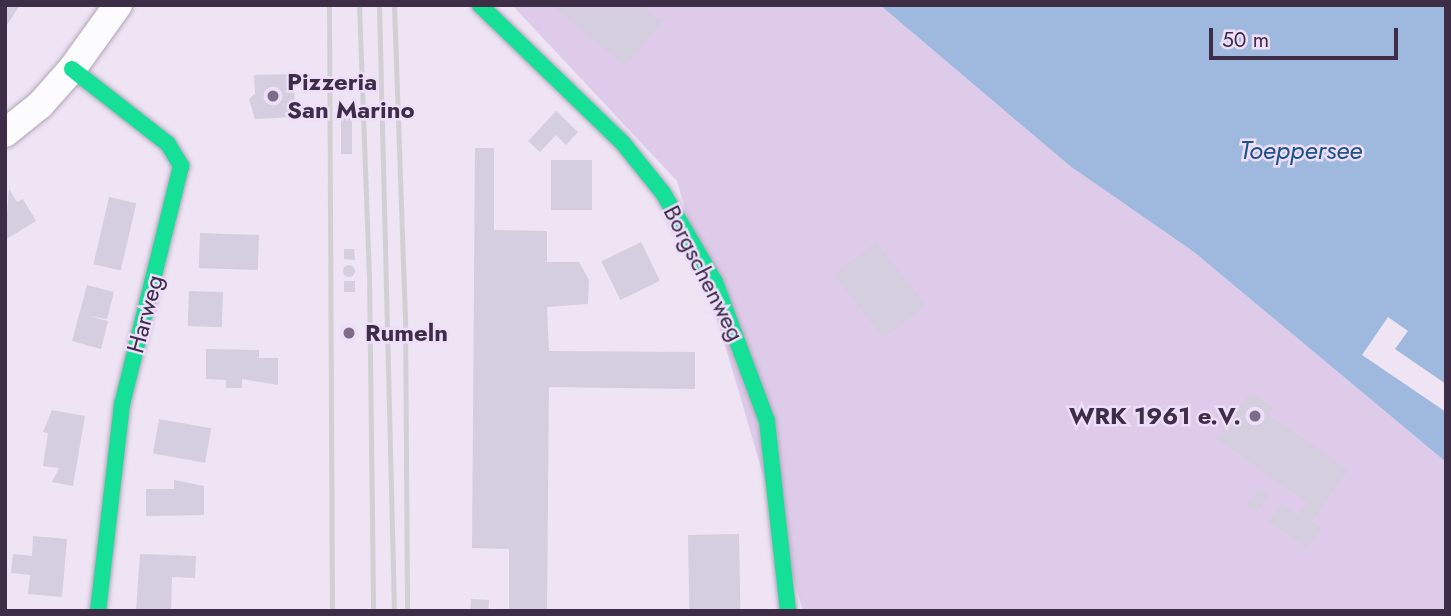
<!DOCTYPE html>
<html>
<head>
<meta charset="utf-8">
<style>
  body { margin:0 }
  #map { position:relative; width:1451px; height:616px; overflow:hidden; background:#eee4f4; font-family:Jost,sans-serif }
  div>[style] { position:absolute }
  .green>* { inset:0; background:#decbea }
  .water>* { inset:0; background:#9fb8de }
  .pier>* { inset:0; background:#eee4f4 }
  .building>* { inset:0; background:#d4cedf; transform-origin:0 0 }
  .round { border-radius:50% }
  .roads { filter:drop-shadow(0 0 2px #b0a5b8) drop-shadow(0 0 2px #b0a5b8) }
  .street>* { height:28px; margin:-14px; padding:0 14px; transform-origin:14px; border-radius:14px; background:#fcfbfd }
  .fast>* { height:16px; margin:-8px; padding:0 8px; transform-origin:8px; border-radius:8px; background:#16e098 }
  .rail>* { height:5px; margin:-2.5px; padding:0 2.5px; transform-origin:2.5px; border-radius:2.5px; background:#d3d0d5 }
  .dots>* { width:19px; height:19px; translate:-50% -50%; box-sizing:border-box; border:4px solid #efdefa; border-radius:50% }
  span { translate:-50% -50%; white-space:nowrap; text-align:center; line-height:1.15; -webkit-text-stroke:5px #efdefa; paint-order:stroke }
  .poi-label { font-size:24px; color:#3e2d47; font-weight:700 }
  .left { translate:0 -50%; text-align:left }
  .right { translate:-100% -50%; text-align:right }
  .street-label { font-size:24px; color:#3e2d47 }
  .water-label { font-size:26px; color:#1b538d; font-style:italic }
  .frame { position:absolute; inset:0; border:7px solid #3e2d47; pointer-events:none }
  .scale { position:absolute; left:1209px; top:28px; width:189px; height:32px; box-sizing:border-box; border:4px solid #3e2d47; border-top:0; padding-left:9px; font-size:21px; line-height:24px; white-space:nowrap; color:#3e2d47; -webkit-text-stroke:5px #efdefa; paint-order:stroke }
</style>
</head>
<body>
<div id="map">
  <div class="green">
    <div style="clip-path:polygon(512px 5px,880px 5px,1070px 166px,1194px 252px,1446px 462px,1446px 611px,803px 611px,677px 181px)"></div>
  </div>
  <div class="water">
    <div style="clip-path:polygon(880px 5px,1446px 5px,1446px 462px,1194px 252px,1070px 166px)"></div>
  </div>
  <div class="pier">
    <div style="clip-path:polygon(1388px 317px,1408px 331px,1395px 349px,1446px 384px,1446px 412px,1362px 355px)"></div>
  </div>
  <div class="building">
    <div style="clip-path:polygon(5px 5px,20px 5px,5px 28px)"></div>
    <div style="clip-path:polygon(552px 5px,641px 5px,659px 20px,665px 18px,625px 66px)"></div>
    <div style="clip-path:polygon(294px 74px,295px 117px,255px 119px,249px 99px,255px 94px,254px 75px)"></div>
    <div style="left:341px;top:110px;width:11px;height:44px"></div>
    <div style="clip-path:polygon(556px 111px,578px 132px,566px 145px,556px 135px,540px 152px,528px 141px)"></div>
    <div style="clip-path:polygon(475px 148px,494px 148px,494px 230px,547px 231px,547px 262px,579px 262px,589px 280px,588px 304px,547px 307px,549px 351px,695px 352px,695px 389px,549px 387px,547px 611px,509px 611px,509px 549px,472px 548px)"></div>
    <div style="left:551px;top:160px;width:41px;height:50px"></div>
    <div style="clip-path:polygon(9px 189px,17px 202px,23px 199px,36px 221px,5px 240px)"></div>
    <div style="left:109px;top:197px;width:28px;height:69px;rotate:13deg"></div>
    <div style="left:200px;top:233px;width:59px;height:35px;rotate:2deg"></div>
    <div style="left:641px;top:242px;width:43px;height:44px;rotate:64deg"></div>
    <div style="left:876px;top:242px;width:80px;height:53px;rotate:52deg"></div>
    <div style="clip-path:polygon(344px 249px,354px 249px,355px 260px,344px 259px)"></div>
    <div class="round" style="left:343px;top:265px;width:12px;height:12px"></div>
    <div style="left:344px;top:281px;width:11px;height:11px"></div>
    <div style="clip-path:polygon(87px 285px,114px 292px,107px 319px,89px 316px,108px 321px,101px 349px,72px 341px)"></div>
    <div style="left:189px;top:291px;width:34px;height:35px;rotate:2deg"></div>
    <div style="clip-path:polygon(206px 349px,259px 350px,259px 358px,278px 358px,278px 385px,242px 379px,242px 388px,226px 388px,226px 380px,206px 379px)"></div>
    <div style="clip-path:polygon(1251px 392px,1273px 407px,1268px 414px,1348px 470px,1312px 521px,1321px 528px,1307px 548px,1269px 521px,1281px 504px,1298px 516px,1307px 503px,1217px 439px)"></div>
    <div style="clip-path:polygon(52px 410px,85px 416px,73px 486px,52px 482px,59px 468px,43px 466px,48px 433px,43px 432px)"></div>
    <div style="left:159px;top:419px;width:53px;height:35px;rotate:10deg"></div>
    <div style="clip-path:polygon(174px 480px,204px 486px,204px 515px,146px 516px,146px 489px,174px 489px)"></div>
    <div style="left:1259px;top:488px;width:12px;height:21px;rotate:35deg"></div>
    <div style="left:739px;top:534px;width:77px;height:51px;rotate:89deg"></div>
    <div style="clip-path:polygon(33px 536px,67px 539px,62px 597px,28px 594px,30px 575px,11px 573px,13px 554px,32px 556px)"></div>
    <div style="clip-path:polygon(140px 554px,196px 556px,195px 578px,172px 577px,171px 611px,136px 611px)"></div>
    <div style="left:471px;top:599px;width:18px;height:12px;rotate:3deg"></div>
  </div>
  <div class="roads">
    <div class="street">
      <div style="left:5px;top:133px;width:45px;rotate:-38.7deg"></div>
      <div style="left:40px;top:105px;width:48px;rotate:-48.4deg"></div>
      <div style="left:72px;top:69px;width:79px;rotate:-54.3deg"></div>
    </div>
    <div class="fast">
      <div style="left:480px;top:5px;width:197px;rotate:44deg"></div>
      <div style="left:622px;top:142px;width:65px;rotate:51.2deg"></div>
      <div style="left:663px;top:193px;width:103px;rotate:59.7deg"></div>
      <div style="left:715px;top:282px;width:148px;rotate:69.5deg"></div>
      <div style="left:767px;top:421px;width:191px;rotate:83.7deg"></div>
      <div style="left:72px;top:69px;width:122px;rotate:38deg"></div>
      <div style="left:168px;top:144px;width:26px;rotate:59deg"></div>
      <div style="left:181px;top:166px;width:245px;rotate:103.9deg"></div>
      <div style="left:122px;top:404px;width:208px;rotate:96.6deg"></div>
    </div>
  </div>
  <div class="rail">
    <div style="left:329px;top:5px;width:606px;rotate:89.72deg"></div>
    <div style="left:359px;top:5px;width:269px;rotate:87.9deg"></div>
    <div style="left:369px;top:274px;width:337px;rotate:89.3deg"></div>
    <div style="left:379px;top:5px;width:606px;rotate:88.58deg"></div>
    <div style="left:394px;top:5px;width:308px;rotate:88deg"></div>
    <div style="left:405px;top:313px;width:298px;rotate:89.6deg"></div>
  </div>
  <div class="dots">
    <div style="left:273px;top:96px;background:#7c6d84"></div>
    <div style="left:349px;top:333px;background:#7c6d84"></div>
    <div style="left:1255px;top:416px;background:#7c6d84"></div>
  </div>
  <div class="poi-label">
    <span class="left" style="left:287px;top:96px">Pizzeria<br>San Marino</span>
    <span class="left" style="left:365px;top:333px">Rumeln</span>
    <span class="right" style="left:1241px;top:416px">WRK 1961 e.V.</span>
  </div>
  <div class="street-label">
    <span style="left:704px;top:273px;rotate:63deg">Borgschenweg</span>
    <span style="left:145px;top:314px;rotate:-75deg">Harweg</span>
  </div>
  <div class="water-label">
    <span style="left:1301px;top:151px">Toeppersee</span>
  </div>
  <div class="frame"></div>
  <div class="scale">50 m</div>
</div>
</body>
</html>
